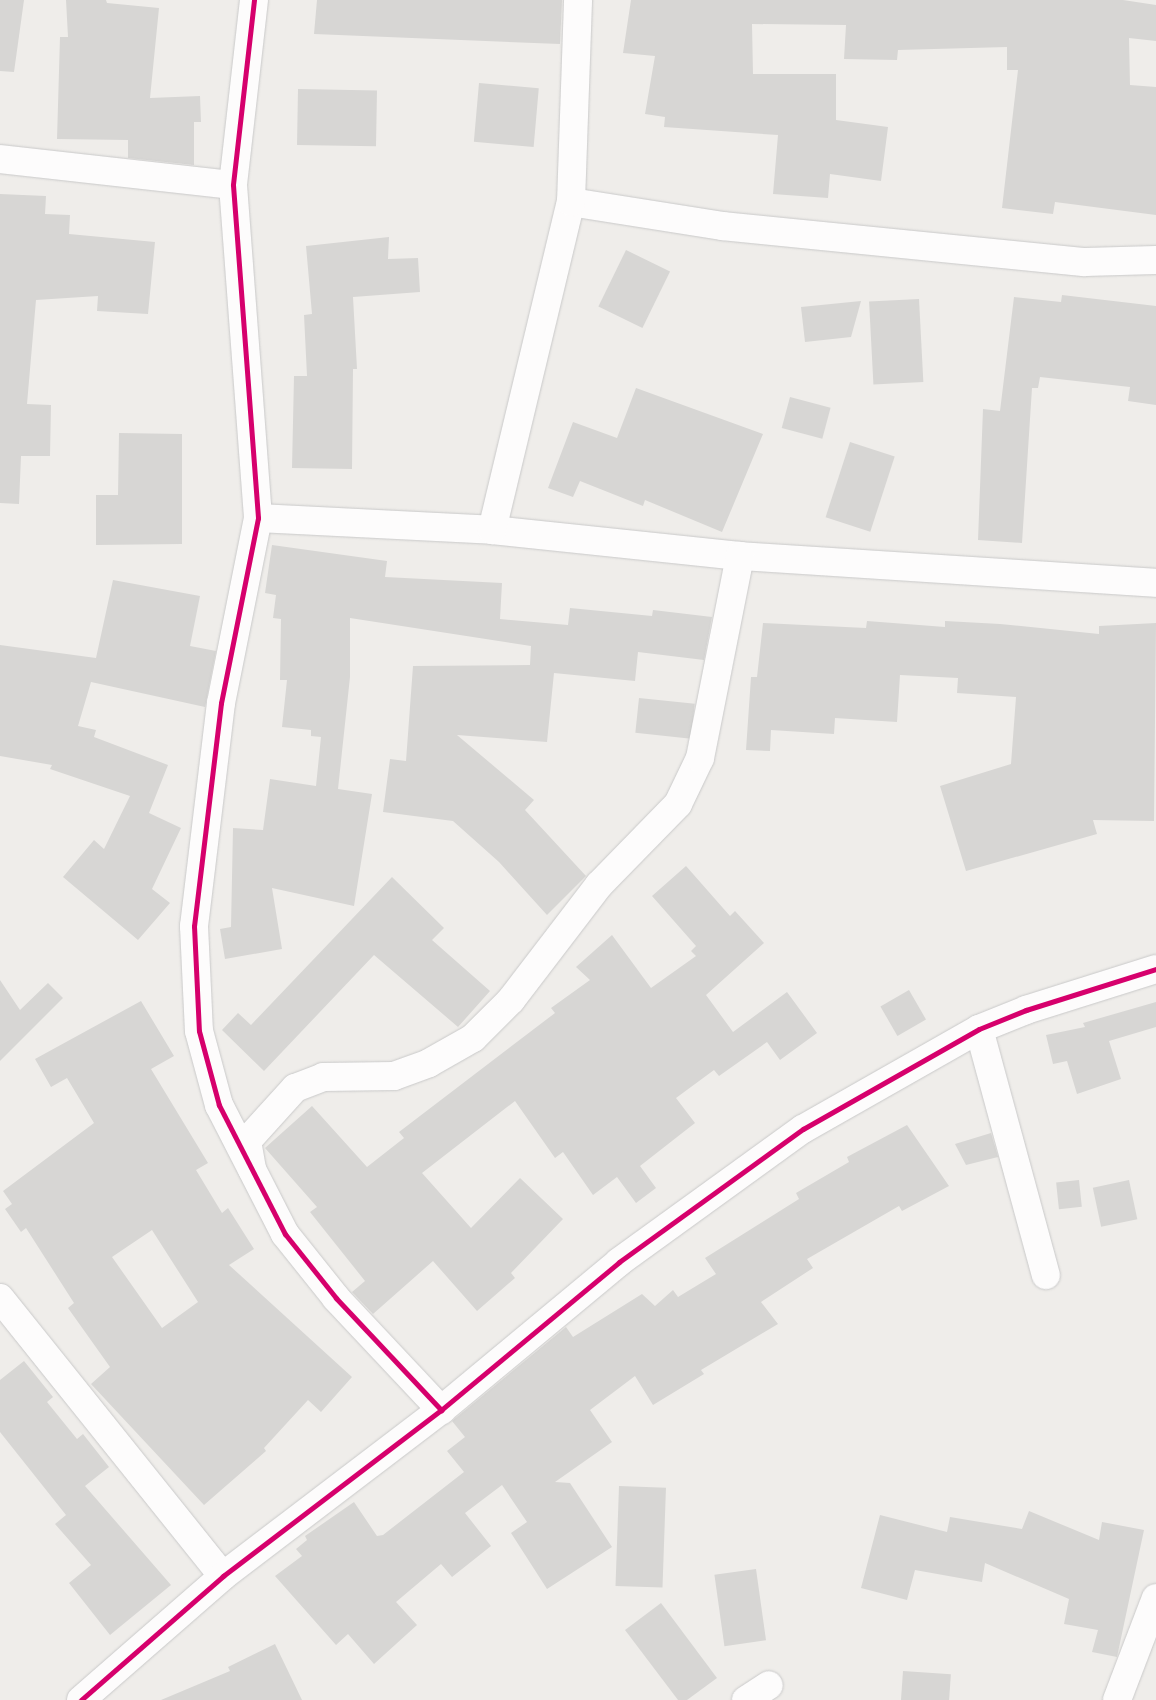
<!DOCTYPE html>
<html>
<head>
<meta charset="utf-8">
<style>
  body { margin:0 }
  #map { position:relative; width:1156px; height:1700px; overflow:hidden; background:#efedea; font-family:"Alegreya Sans",sans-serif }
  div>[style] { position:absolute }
  .building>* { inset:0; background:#d7d6d4; transform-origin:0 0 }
  .roads { filter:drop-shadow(0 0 1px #c9c9c9) drop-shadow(0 0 1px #c9c9c9) }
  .minor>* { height:28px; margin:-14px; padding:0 14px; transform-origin:14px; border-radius:14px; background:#fdfcfc }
  .tertiary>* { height:28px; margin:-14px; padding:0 14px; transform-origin:14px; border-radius:14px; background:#fdfcfc }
  .cycleway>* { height:5px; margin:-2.5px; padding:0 2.5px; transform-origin:2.5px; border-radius:2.5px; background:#d6006c }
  span { translate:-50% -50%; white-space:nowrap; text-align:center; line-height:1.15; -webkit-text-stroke:4.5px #fff; paint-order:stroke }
</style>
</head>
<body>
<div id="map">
  <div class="building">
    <div style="clip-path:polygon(0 0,24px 0,14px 72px,0 71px)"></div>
    <div style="clip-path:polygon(66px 0,106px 0,107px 3px,159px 8px,150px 98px,200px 96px,201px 122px,194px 122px,194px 165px,128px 158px,128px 140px,57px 139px,60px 37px,68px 37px)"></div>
    <div style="clip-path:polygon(317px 0,562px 0,560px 44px,314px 34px)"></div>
    <div style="clip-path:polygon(631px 0,1123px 0,1156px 5px,1156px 41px,1129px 38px,1130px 85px,1156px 87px,1156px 215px,1055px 202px,1053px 214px,1002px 208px,1018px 70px,1007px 70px,1007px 47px,898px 50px,897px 60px,844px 59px,846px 25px,752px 24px,753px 74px,836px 74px,836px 120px,888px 127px,881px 181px,830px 174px,828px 198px,773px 194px,778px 135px,664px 127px,665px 117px,645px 114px,655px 56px,623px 53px)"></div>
    <div style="left:479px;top:83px;width:60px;height:59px;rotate:5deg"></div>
    <div style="left:298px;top:89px;width:79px;height:56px;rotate:1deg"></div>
    <div style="clip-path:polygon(0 194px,46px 196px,45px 214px,70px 215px,69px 234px,155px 242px,148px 314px,97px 311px,98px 296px,36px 300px,27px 404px,51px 405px,50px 456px,21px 456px,19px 504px,0 503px)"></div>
    <div style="clip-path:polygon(389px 237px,388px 259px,418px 258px,420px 292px,353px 297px,357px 369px,353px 369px,352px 469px,292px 468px,294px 376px,307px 376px,304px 315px,312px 314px,306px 246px)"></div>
    <div style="left:626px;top:250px;width:49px;height:63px;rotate:26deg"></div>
    <div style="clip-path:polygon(1062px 295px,1156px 306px,1156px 405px,1128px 401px,1130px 387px,1040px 377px,1038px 388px,1032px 388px,1022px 543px,978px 540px,983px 409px,1000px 411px,1014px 297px,1061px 302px)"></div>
    <div style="left:919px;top:299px;width:83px;height:50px;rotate:87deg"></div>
    <div style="clip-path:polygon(861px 301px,851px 337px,805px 342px,801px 307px)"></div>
    <div style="clip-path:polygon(636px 388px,763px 434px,722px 532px,645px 500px,643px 506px,580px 481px,573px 497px,548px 488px,573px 422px,617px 438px)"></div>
    <div style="left:790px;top:397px;width:42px;height:32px;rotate:15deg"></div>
    <div style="clip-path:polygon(119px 433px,182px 434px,182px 544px,96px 545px,96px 495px,118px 495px)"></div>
    <div style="left:850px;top:442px;width:47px;height:79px;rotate:18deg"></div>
    <div style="clip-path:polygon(272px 545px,387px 561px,385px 577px,502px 583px,500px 619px,568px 625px,570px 608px,652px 616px,653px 610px,712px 617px,704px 660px,638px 652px,635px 681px,554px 673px,547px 742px,457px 735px,534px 800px,525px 810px,586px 876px,547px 915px,499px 862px,453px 821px,383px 812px,390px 759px,406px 761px,413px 666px,530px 665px,531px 646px,350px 618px,350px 677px,338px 789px,372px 794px,354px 906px,272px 888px,282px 949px,225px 959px,220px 929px,231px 927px,233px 828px,263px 830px,270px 779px,316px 786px,321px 737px,311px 736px,311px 730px,282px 727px,287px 680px,280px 680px,281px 619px,273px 618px,276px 595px,265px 593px)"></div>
    <div style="clip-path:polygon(113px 580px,200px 596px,190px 646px,216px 651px,205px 707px,91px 682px,78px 726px,96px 730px,94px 737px,168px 765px,149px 813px,181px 828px,152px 889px,170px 903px,138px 940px,63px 877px,94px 840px,104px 849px,130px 796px,50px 769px,52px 765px,0 756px,0 645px,96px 658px)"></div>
    <div style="clip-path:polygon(867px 621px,945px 627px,945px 621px,1000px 624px,1099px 634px,1099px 626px,1156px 623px,1154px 821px,1093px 820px,1097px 834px,966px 871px,940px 786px,1011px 764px,1016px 697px,957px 693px,958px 678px,900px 675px,897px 722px,835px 718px,834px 734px,771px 730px,770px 751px,746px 750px,751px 677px,757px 677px,763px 623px,866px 628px)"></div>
    <div style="left:639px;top:698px;width:56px;height:35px;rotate:6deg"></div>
    <div style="clip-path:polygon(686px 866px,730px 916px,735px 911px,764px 943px,706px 995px,733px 1032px,787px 992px,817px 1033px,780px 1060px,767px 1042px,719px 1076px,714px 1070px,676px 1098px,695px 1123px,640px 1166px,656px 1188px,636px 1203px,617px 1177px,593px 1195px,563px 1152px,555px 1158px,515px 1101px,422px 1173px,471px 1228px,520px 1178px,563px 1219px,511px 1273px,515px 1278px,477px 1311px,433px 1261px,373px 1314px,352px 1292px,365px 1281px,310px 1212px,317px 1207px,265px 1148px,312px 1106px,367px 1167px,404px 1138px,399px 1132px,555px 1013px,551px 1008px,590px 980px,576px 967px,612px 935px,651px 988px,696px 956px,691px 951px,696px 946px,652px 896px)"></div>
    <div style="clip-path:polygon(392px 877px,444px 928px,432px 940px,490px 991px,458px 1027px,374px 955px,264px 1071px,222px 1030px,238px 1013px,251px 1025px)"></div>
    <div style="clip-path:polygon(0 980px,20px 1010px,48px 983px,63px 998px,0 1061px)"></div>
    <div style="left:909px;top:990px;width:34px;height:33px;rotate:60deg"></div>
    <div style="clip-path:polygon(evenodd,141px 1001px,174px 1056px,151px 1069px,208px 1163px,196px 1170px,222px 1213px,228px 1208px,254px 1249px,229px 1265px,352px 1377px,321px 1412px,308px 1400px,264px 1448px,266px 1451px,204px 1505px,91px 1384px,110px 1367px,68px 1308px,74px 1303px,26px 1228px,21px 1232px,5px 1209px,12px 1204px,3px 1191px,94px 1123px,67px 1078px,51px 1087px,35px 1059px,141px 1001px,152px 1230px,198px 1302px,162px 1328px,112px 1257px,152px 1230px)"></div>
    <div style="clip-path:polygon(1156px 1002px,1156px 1027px,1109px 1041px,1121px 1079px,1077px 1094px,1067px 1061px,1053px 1064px,1046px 1035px,1085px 1027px,1083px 1023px)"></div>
    <div style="clip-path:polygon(907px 1125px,949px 1186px,902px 1211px,899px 1206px,807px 1259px,813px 1268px,761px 1302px,778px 1324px,701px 1370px,704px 1374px,653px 1405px,635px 1376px,590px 1410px,612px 1442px,555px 1482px,570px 1483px,612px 1547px,547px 1589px,511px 1533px,527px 1522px,502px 1485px,465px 1513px,491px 1546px,452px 1577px,441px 1564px,396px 1602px,417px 1625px,374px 1664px,348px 1634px,336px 1645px,275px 1576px,302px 1556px,296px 1549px,307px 1540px,305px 1536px,354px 1502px,377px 1536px,383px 1535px,464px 1472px,447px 1451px,465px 1437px,452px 1421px,566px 1327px,573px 1337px,642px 1294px,655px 1306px,673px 1290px,678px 1297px,716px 1274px,705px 1258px,799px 1199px,796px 1193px,849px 1162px,847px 1157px)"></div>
    <div style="clip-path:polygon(991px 1133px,998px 1157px,966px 1165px,955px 1144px)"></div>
    <div style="left:1079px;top:1180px;width:27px;height:23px;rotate:84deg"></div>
    <div style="left:1129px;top:1180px;width:40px;height:37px;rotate:78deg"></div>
    <div style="clip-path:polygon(24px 1361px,53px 1397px,47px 1402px,77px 1439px,83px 1434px,109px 1467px,85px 1486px,171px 1585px,110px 1635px,69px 1583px,91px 1565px,55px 1524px,66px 1515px,0 1432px,0 1380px)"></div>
    <div style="left:619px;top:1486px;width:47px;height:100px;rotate:2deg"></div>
    <div style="clip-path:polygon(1029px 1511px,1099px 1540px,1102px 1522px,1144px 1530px,1117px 1657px,1092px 1652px,1098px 1630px,1064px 1624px,1069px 1599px,985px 1563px,982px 1582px,915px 1570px,907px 1600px,861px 1588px,880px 1515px,947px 1532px,950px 1517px,1022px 1529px)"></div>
    <div style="left:756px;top:1569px;width:72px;height:42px;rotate:82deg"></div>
    <div style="clip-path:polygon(661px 1603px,717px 1678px,687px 1700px,678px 1700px,625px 1630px)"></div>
    <div style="clip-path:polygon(275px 1644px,302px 1700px,161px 1700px,230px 1671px,228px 1667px)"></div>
    <div style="left:903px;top:1671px;width:48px;height:29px;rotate:4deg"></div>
  </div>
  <div class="roads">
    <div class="minor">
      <div style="left:254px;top:0;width:186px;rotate:96.5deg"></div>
      <div style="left:233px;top:185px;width:334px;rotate:85.7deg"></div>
      <div style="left:258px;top:518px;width:189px;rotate:101.3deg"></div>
      <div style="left:221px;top:703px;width:225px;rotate:96.9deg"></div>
      <div style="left:194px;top:926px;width:105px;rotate:87.3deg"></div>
      <div style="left:199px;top:1031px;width:77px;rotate:74.9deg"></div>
      <div style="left:219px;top:1105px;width:145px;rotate:62.9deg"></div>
      <div style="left:285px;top:1234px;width:82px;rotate:51.4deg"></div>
      <div style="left:336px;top:1298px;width:154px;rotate:46.8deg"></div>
      <div style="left:0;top:159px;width:234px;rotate:6.4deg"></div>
      <div style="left:571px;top:202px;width:153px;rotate:9deg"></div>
      <div style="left:722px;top:226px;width:365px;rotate:5.7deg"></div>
      <div style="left:1085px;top:262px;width:71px;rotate:-1.6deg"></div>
      <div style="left:258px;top:518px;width:234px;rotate:2.9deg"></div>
      <div style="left:492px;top:530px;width:249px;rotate:6deg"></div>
      <div style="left:740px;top:556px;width:417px;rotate:3.7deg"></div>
      <div style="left:492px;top:530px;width:337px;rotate:-76.5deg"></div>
      <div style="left:571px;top:202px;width:202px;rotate:-88deg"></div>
      <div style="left:979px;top:1029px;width:255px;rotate:74.8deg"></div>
      <div style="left:252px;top:1169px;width:28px;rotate:-100deg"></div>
      <div style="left:247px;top:1141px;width:72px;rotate:-47.8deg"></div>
      <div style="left:295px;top:1088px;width:30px;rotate:-21deg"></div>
      <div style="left:323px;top:1077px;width:71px;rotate:-0.8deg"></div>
      <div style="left:394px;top:1076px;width:37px;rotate:-20deg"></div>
      <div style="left:429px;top:1063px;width:51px;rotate:-29.6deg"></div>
      <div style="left:473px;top:1038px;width:54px;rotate:-45deg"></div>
      <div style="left:511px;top:1000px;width:145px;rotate:-52.6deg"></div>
      <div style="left:599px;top:885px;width:113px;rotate:-45.7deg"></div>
      <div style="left:678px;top:804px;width:51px;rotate:-64.4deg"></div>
      <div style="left:700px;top:758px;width:206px;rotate:-78.8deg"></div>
      <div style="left:0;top:1298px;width:356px;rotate:51.3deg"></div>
      <div style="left:746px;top:1700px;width:27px;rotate:-33deg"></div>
      <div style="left:1117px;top:1700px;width:109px;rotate:-69.1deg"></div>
    </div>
    <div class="tertiary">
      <div style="left:81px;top:1700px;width:189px;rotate:-41.1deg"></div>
      <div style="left:223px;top:1576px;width:274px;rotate:-37.3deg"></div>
      <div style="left:441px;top:1410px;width:231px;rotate:-39.7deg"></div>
      <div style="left:619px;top:1262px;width:227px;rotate:-35.9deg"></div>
      <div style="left:803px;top:1129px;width:202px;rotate:-29.6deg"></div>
      <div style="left:979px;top:1029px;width:51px;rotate:-22deg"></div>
      <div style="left:1026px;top:1010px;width:136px;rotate:-17.5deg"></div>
    </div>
  </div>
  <div class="cycleway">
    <div style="left:254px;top:0;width:186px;rotate:96.5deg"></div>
    <div style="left:233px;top:185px;width:334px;rotate:85.7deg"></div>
    <div style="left:258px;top:518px;width:189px;rotate:101.3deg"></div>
    <div style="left:221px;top:703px;width:225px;rotate:96.9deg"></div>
    <div style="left:194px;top:926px;width:105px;rotate:87.3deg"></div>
    <div style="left:199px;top:1031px;width:77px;rotate:74.9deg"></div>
    <div style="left:219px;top:1105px;width:145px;rotate:62.9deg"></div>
    <div style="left:285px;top:1234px;width:82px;rotate:51.4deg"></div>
    <div style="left:336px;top:1298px;width:154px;rotate:46.8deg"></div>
    <div style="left:81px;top:1700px;width:189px;rotate:-41.1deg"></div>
    <div style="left:223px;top:1576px;width:274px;rotate:-37.3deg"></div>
    <div style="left:441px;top:1410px;width:231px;rotate:-39.7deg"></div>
    <div style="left:619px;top:1262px;width:227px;rotate:-35.9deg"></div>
    <div style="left:803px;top:1129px;width:202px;rotate:-29.6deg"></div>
    <div style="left:979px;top:1029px;width:51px;rotate:-22deg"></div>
    <div style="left:1026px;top:1010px;width:136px;rotate:-17.5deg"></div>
  </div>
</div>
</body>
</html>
